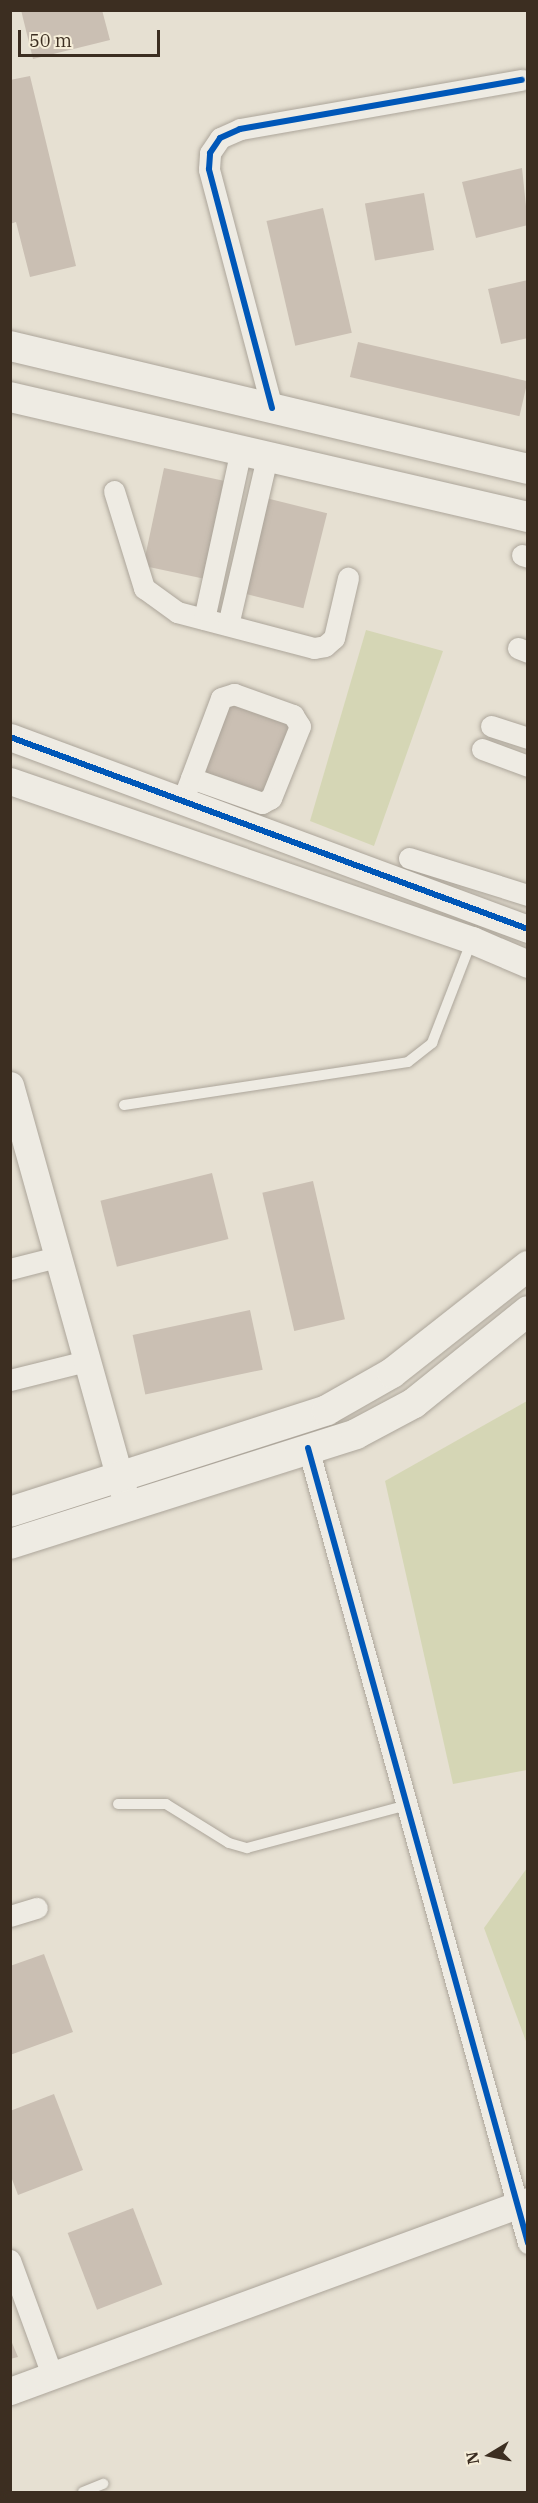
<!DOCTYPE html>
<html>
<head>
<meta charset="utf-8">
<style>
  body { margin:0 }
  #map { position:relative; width:538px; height:2503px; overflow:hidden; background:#e6e0d2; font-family:"IBM Plex Serif",serif }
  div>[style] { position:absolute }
  .green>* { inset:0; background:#d5d6b5 }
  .building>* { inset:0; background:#cabfb3; transform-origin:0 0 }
  .roads { filter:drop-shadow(0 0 2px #aca59a) drop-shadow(0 0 2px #aca59a) }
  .service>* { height:10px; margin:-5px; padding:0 5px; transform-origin:5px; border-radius:5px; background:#eeebe3 }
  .minor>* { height:21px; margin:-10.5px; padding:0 10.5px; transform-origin:10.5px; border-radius:10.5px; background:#eeebe3 }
  .tertiary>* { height:27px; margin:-13.5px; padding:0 13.5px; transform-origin:13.5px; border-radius:13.5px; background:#eeebe3 }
  .secondary>* { height:30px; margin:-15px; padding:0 15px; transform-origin:15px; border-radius:15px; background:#eeebe3 }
  .cycleway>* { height:6px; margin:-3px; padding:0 3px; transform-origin:3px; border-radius:3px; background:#0057b8 }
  span { translate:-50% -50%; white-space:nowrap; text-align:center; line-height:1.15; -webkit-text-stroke:4.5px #f6eed9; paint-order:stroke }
  .frame { position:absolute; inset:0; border:12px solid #3c2e21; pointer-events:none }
  .north { position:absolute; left:460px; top:2425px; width:60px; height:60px; -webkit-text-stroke:4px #f6eed9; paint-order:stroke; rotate:260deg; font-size:16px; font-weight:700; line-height:24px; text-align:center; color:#3c2e21 }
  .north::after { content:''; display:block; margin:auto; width:21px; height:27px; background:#3c2e21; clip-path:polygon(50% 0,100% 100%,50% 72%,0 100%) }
  .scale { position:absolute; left:18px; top:30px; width:142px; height:27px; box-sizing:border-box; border:3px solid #3c2e21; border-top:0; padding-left:8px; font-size:18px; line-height:21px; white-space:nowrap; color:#3c2e21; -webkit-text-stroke:4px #f6eed9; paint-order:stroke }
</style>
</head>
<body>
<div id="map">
  <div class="green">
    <div style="clip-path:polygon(366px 630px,443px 651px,374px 846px,310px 821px)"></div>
    <div style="clip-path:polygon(527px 1401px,527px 1770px,453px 1784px,385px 1481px)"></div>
    <div style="clip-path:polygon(527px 1868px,527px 2044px,484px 1928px)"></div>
  </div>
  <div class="building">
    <div style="clip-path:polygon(21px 10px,102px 10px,110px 40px,33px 59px)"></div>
    <div style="clip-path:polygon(30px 76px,76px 266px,30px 277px,16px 222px,10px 224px,10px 80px)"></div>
    <div style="clip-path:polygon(522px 168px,528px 225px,476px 238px,462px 182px)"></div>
    <div style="left:424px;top:193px;width:58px;height:60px;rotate:80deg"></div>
    <div style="left:323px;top:208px;width:128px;height:58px;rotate:77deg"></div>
    <div style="clip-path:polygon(528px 280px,528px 338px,501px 344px,488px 289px)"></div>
    <div style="left:358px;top:342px;width:174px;height:36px;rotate:13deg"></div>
    <div style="left:164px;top:468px;width:61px;height:100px;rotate:12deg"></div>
    <div style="left:266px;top:498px;width:63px;height:98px;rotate:14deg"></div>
    <div style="left:227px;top:702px;width:68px;height:74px;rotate:19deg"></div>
    <div style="left:212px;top:1173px;width:68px;height:115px;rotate:76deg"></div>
    <div style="left:313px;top:1181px;width:142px;height:52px;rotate:77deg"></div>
    <div style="left:250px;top:1310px;width:61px;height:120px;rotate:78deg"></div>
    <div style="clip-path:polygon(44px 1954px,73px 2032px,10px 2055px,10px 1966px)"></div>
    <div style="clip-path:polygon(54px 2094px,83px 2170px,18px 2195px,10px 2174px,10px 2111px)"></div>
    <div style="left:133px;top:2208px;width:82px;height:70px;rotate:69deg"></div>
    <div style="clip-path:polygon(10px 2338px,18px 2357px,10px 2359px)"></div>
  </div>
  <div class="roads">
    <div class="service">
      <div style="left:124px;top:1105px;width:287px;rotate:-8.6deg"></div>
      <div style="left:408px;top:1062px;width:31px;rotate:-38deg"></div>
      <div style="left:432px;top:1043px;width:110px;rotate:-68.8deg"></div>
      <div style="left:118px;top:1804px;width:48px"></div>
      <div style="left:166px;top:1804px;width:74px;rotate:31.8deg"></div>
      <div style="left:229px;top:1843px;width:19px;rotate:16deg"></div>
      <div style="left:247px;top:1848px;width:166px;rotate:-15deg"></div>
      <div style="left:83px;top:2492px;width:22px;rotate:-22deg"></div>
    </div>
    <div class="minor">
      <div style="left:272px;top:408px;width:247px;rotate:-104.8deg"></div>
      <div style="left:209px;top:169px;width:16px;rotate:-86deg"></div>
      <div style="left:210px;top:153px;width:18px;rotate:-56deg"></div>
      <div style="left:220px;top:138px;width:22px;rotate:-24deg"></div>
      <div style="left:240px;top:129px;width:286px;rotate:-9.9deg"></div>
      <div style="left:114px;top:491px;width:102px;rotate:72.8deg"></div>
      <div style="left:144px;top:588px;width:41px;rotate:36deg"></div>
      <div style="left:177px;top:612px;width:142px;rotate:14.7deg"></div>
      <div style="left:314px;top:648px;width:11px;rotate:-10deg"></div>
      <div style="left:325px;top:646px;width:12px;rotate:-42deg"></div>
      <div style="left:334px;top:638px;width:62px;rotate:-76.9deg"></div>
      <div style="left:522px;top:555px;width:6px;rotate:18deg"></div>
      <div style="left:204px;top:619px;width:173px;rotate:-77.7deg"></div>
      <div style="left:228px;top:625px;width:172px;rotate:-76.9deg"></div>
      <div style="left:518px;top:648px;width:11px;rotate:22deg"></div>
      <div style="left:491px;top:726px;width:39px;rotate:18deg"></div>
      <div style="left:482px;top:749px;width:49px;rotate:20.3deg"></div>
      <div style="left:183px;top:799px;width:22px;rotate:-69deg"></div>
      <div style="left:191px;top:778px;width:85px;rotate:-69.4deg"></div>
      <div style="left:221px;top:698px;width:14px;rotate:-17deg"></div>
      <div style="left:234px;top:694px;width:63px;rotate:19.6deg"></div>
      <div style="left:293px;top:715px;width:13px;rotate:58deg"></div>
      <div style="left:300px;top:726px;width:78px;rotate:111.9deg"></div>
      <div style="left:271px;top:798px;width:10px;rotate:151deg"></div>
      <div style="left:262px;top:803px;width:75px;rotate:-160.6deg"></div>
      <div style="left:409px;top:858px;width:125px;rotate:17.3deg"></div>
      <div style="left:10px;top:1269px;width:49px;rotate:-14.3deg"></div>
      <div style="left:10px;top:1380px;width:78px;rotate:-14deg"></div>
      <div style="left:308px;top:1448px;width:825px;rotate:74.53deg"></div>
      <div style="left:10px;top:1916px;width:28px;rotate:-17deg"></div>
      <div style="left:10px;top:2260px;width:122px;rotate:69.9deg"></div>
    </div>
    <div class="tertiary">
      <div style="left:10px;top:737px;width:552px;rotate:20.34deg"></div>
      <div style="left:10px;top:781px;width:489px;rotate:19deg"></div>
      <div style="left:472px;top:940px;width:61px;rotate:23.2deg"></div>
      <div style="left:10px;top:1085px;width:428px;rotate:74.4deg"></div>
      <div style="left:10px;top:2391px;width:552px;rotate:-20.14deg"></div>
    </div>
    <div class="secondary">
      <div style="left:10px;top:346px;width:532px;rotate:13.36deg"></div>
      <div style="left:10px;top:397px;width:532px;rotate:13.04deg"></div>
      <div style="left:10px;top:1512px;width:333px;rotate:-17.8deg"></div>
      <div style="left:327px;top:1410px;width:75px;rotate:-29.6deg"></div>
      <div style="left:392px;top:1373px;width:173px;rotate:-38.2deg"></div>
      <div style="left:10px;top:1544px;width:363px;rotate:-17.6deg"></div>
      <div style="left:356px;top:1434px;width:66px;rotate:-28.1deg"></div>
      <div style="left:414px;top:1403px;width:146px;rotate:-38.9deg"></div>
    </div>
  </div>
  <div class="cycleway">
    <div style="left:272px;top:408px;width:247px;rotate:-104.8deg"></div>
    <div style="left:209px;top:169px;width:16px;rotate:-86deg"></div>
    <div style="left:210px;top:153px;width:18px;rotate:-56deg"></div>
    <div style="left:220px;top:138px;width:22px;rotate:-24deg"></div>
    <div style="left:240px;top:129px;width:286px;rotate:-9.9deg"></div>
    <div style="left:10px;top:737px;width:552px;rotate:20.34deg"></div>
    <div style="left:308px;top:1448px;width:825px;rotate:74.53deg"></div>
  </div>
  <div class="frame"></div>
  <div class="north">N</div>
  <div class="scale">50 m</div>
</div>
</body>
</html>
